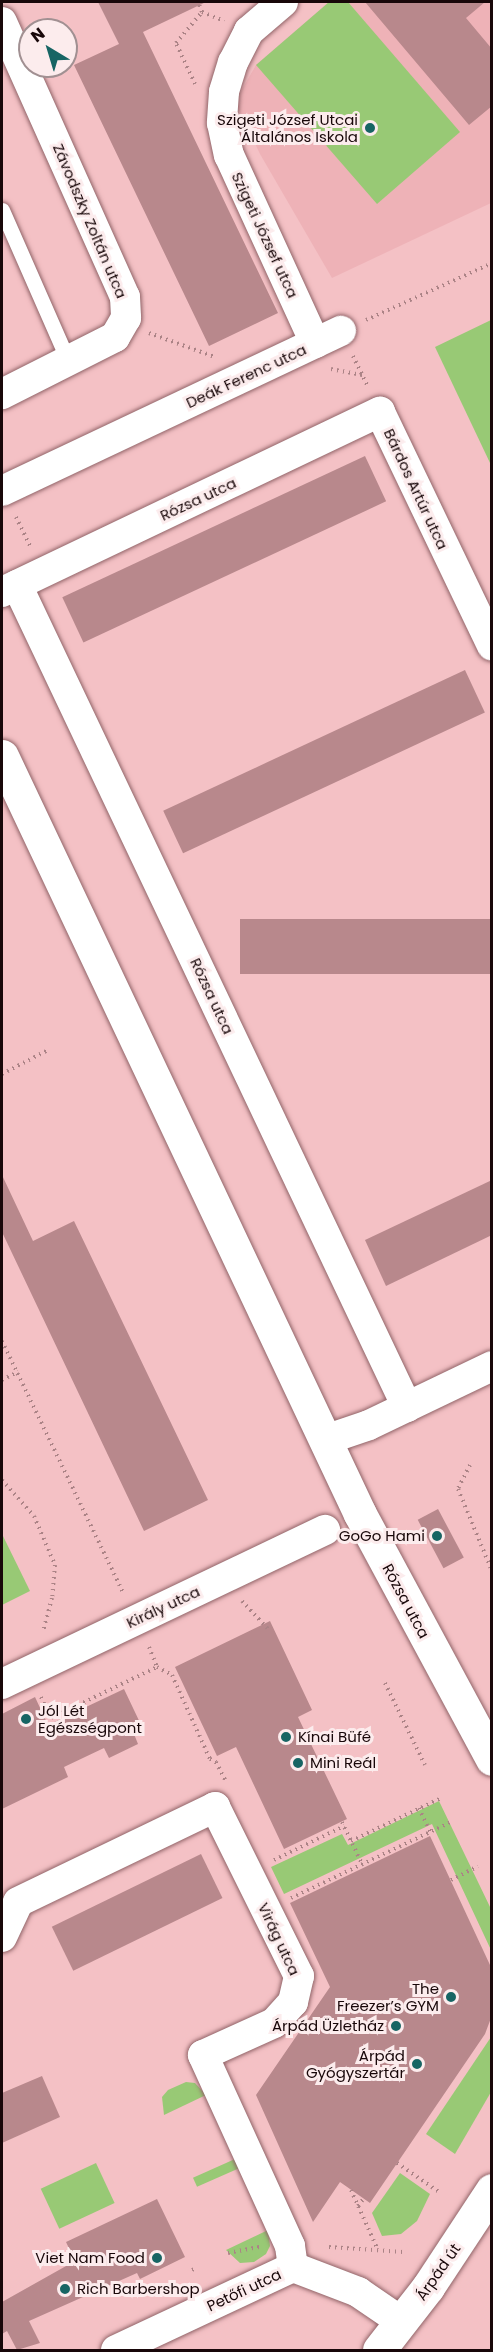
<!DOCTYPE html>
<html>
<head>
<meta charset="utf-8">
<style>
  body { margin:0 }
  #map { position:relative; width:493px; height:2352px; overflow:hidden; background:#f4c1c5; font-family:Poppins,sans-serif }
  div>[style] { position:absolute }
  .built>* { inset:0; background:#eeb2b7 }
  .green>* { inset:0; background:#98c975; transform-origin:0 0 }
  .building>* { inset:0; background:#b8888c; transform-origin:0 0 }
  .path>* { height:4px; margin-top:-2px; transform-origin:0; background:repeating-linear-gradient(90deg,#ab8386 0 1.5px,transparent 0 6px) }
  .roads { filter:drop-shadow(0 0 2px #916468) drop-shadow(0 0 2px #916468) }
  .lane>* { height:15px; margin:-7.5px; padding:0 7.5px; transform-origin:7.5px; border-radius:7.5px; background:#fff }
  .street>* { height:30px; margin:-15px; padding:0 15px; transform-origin:15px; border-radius:15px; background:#fff }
  .secondary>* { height:33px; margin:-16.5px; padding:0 16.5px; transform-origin:16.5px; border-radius:16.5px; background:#fff }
  .dots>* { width:16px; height:16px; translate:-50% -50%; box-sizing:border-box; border:3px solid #fceced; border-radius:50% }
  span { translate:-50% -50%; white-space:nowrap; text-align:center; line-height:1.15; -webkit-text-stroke:6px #fceced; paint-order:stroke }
  .poi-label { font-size:15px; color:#180709 }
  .right { translate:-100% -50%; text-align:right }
  .left { translate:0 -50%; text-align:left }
  .street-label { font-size:15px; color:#180709 }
  .frame { position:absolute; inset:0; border:3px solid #180709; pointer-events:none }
  .north { position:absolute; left:18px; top:18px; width:60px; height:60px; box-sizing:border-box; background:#fceced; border:2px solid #a19092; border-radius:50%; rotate:322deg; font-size:16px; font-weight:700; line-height:24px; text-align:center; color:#180709 }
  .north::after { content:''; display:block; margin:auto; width:21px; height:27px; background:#176564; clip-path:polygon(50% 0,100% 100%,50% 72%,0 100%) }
</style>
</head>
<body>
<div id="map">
  <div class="built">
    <div style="clip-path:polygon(329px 2px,491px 2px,491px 203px,332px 278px,260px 154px,235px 102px,256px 65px)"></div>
  </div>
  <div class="green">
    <div style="clip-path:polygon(329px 2px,348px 2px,460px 132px,377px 204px,256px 65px)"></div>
    <div style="clip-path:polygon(491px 320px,491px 465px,435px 347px)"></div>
    <div style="clip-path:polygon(2px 1534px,30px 1591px,2px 1605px)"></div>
    <div style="clip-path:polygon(439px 1801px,491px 1909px,491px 1950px,432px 1824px,284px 1894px,271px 1867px,342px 1834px,348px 1845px)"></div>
    <div style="clip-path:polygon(491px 2037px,491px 2092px,455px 2154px,426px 2134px)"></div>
    <div style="clip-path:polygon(186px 2082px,195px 2083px,206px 2095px,164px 2115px,162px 2097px,168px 2090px)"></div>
    <div style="left:235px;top:2159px;width:10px;height:46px;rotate:66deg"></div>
    <div style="left:96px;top:2163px;width:44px;height:61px;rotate:65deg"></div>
    <div style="clip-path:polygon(400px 2173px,430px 2194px,417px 2221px,401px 2234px,382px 2236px,372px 2213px)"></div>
    <div style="clip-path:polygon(268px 2230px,270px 2246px,266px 2254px,254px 2262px,240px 2263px,226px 2250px)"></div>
  </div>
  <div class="building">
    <div style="clip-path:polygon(98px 2px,206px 2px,143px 32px,278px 313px,209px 346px,74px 65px,119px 44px)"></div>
    <div style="clip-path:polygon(365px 2px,485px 2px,466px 18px,492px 49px,492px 106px,469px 125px)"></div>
    <div style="left:365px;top:456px;width:50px;height:334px;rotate:65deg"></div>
    <div style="left:465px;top:670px;width:47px;height:333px;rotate:65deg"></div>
    <div style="left:492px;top:919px;width:55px;height:252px;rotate:90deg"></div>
    <div style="clip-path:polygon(2px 1175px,33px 1241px,74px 1221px,208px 1500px,144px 1531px,2px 1232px)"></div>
    <div style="clip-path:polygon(492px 1180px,492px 1235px,386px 1286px,365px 1240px)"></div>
    <div style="left:438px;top:1509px;width:55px;height:23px;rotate:62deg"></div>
    <div style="clip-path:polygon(270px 1621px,312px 1710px,298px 1717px,347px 1819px,284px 1849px,236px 1747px,217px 1756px,175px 1667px)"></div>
    <div style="clip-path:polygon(124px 1689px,143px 1729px,134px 1734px,138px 1744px,109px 1758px,104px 1748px,64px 1767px,68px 1777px,2px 1809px,2px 1714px,35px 1697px,48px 1725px)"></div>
    <div style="clip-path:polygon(430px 1836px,490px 1965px,491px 2018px,485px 2034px,370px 2203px,340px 2182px,313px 2222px,256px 2095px,330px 1987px,290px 1903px)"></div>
    <div style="left:201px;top:1854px;width:49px;height:166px;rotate:64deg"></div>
    <div style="clip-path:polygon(42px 2076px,60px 2117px,2px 2143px,2px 2093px)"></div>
    <div style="clip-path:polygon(157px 2199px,185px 2257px,140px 2279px,137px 2273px,29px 2321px,40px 2343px,17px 2350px,7px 2331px,2px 2334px,2px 2302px,75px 2261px,66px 2242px)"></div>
  </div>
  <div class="path">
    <div style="left:202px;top:12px;width:24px;rotate:22deg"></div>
    <div style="left:195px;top:84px;width:45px;rotate:-114.9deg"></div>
    <div style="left:176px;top:43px;width:40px;rotate:-50deg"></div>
    <div style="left:202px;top:12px;width:11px;rotate:-112deg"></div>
    <div style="left:366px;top:320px;width:138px;rotate:-24.3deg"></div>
    <div style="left:149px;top:333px;width:70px;rotate:20deg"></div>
    <div style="left:353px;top:356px;width:34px;rotate:64deg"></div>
    <div style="left:331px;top:369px;width:32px;rotate:11deg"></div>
    <div style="left:16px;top:517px;width:34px;rotate:64deg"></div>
    <div style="left:2px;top:1074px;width:52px;rotate:-27.6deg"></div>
    <div style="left:2px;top:1341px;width:281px;rotate:64.3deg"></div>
    <div style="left:2px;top:1380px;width:18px;rotate:-27deg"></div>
    <div style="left:470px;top:1465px;width:27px;rotate:117deg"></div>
    <div style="left:458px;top:1489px;width:89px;rotate:67.5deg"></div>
    <div style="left:2px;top:1480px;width:48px;rotate:48.4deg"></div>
    <div style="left:34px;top:1516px;width:53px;rotate:66.8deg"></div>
    <div style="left:55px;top:1565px;width:33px;rotate:95deg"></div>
    <div style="left:52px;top:1598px;width:35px;rotate:105deg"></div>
    <div style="left:242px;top:1601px;width:38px;rotate:47deg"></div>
    <div style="left:149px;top:1647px;width:22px;rotate:68deg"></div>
    <div style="left:157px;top:1667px;width:17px;rotate:28deg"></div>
    <div style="left:172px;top:1675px;width:92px;rotate:65.7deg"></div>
    <div style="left:210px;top:1759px;width:7px;rotate:27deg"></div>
    <div style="left:216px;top:1762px;width:20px;rotate:63deg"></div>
    <div style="left:385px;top:1683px;width:91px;rotate:64deg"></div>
    <div style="left:41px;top:1697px;width:23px;rotate:65deg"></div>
    <div style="left:51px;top:1718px;width:118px;rotate:-25.7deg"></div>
    <div style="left:419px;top:1808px;width:26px;rotate:65deg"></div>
    <div style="left:342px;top:1822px;width:47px;rotate:64.5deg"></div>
    <div style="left:351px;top:1841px;width:100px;rotate:-25.5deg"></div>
    <div style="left:274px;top:1860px;width:78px;rotate:-25.9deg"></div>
    <div style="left:451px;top:1880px;width:30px;rotate:-27deg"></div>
    <div style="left:291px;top:1898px;width:179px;rotate:-25.4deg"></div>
    <div style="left:397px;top:2163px;width:51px;rotate:34.6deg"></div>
    <div style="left:351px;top:2190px;width:66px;rotate:65.8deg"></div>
    <div style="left:358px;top:2206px;width:10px;rotate:-53deg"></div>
    <div style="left:329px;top:2247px;width:74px;rotate:3.9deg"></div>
    <div style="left:228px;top:2253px;width:33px;rotate:-11deg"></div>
    <div style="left:192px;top:2270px;width:5px;rotate:-22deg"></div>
  </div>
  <div class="roads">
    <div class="lane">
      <div style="left:2px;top:210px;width:164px;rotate:66.3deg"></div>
    </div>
    <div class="street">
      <div style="left:283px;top:2px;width:45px;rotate:139.5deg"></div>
      <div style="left:249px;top:31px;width:35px;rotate:117deg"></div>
      <div style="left:233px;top:62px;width:31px;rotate:107deg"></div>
      <div style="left:224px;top:92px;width:31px;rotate:94deg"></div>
      <div style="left:222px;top:123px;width:33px;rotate:78deg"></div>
      <div style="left:229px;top:155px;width:207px;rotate:65.4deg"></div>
      <div style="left:2px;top:22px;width:301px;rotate:65.9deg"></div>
      <div style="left:125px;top:297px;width:21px;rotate:87deg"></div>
      <div style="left:126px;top:318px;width:22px;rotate:120deg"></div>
      <div style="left:115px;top:337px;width:127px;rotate:153.2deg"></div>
      <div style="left:2px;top:491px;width:375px;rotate:-25.3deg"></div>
      <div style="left:17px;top:585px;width:910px;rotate:64.62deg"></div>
      <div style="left:2px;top:592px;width:419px;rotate:-25.5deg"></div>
      <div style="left:380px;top:412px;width:259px;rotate:64.4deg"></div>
      <div style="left:325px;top:1440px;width:46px;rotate:-18.8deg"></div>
      <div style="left:369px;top:1425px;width:136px;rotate:-25.6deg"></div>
      <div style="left:2px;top:1684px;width:358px;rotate:-25.5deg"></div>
      <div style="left:2px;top:1937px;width:38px;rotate:-65deg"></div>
      <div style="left:18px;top:1902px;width:219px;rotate:-25.7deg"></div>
      <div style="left:215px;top:1807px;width:189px;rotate:63.6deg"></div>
      <div style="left:299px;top:1976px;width:27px;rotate:103deg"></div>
      <div style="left:293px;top:2002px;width:28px;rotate:132deg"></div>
      <div style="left:274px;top:2023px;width:78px;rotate:155.7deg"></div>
      <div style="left:203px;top:2055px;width:210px;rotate:65.5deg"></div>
      <div style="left:290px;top:2246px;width:21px;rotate:82deg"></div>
      <div style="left:116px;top:2350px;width:195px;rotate:-25.1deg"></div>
      <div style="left:293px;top:2267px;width:70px;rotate:21deg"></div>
      <div style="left:358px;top:2292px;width:53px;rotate:34.3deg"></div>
    </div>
    <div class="secondary">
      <div style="left:2px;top:756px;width:838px;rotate:64.72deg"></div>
      <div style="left:360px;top:1514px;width:278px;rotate:61.7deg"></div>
      <div style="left:379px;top:2350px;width:80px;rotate:-52.1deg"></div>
      <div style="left:428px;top:2287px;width:116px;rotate:-56.6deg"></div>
    </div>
  </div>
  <div class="dots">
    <div style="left:370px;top:128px;background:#176564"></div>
    <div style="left:437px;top:1536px;background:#176564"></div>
    <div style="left:26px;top:1719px;background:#176564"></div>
    <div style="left:286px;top:1737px;background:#176564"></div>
    <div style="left:298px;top:1763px;background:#176564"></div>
    <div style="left:451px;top:1997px;background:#176564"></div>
    <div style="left:396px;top:2026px;background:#176564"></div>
    <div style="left:417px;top:2064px;background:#176564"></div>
    <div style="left:157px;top:2258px;background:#176564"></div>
    <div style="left:65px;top:2289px;background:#176564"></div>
  </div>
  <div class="poi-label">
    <span class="right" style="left:358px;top:128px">Szigeti József Utcai<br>Általános Iskola</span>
    <span class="right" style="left:425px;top:1536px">GoGo Hami</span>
    <span class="left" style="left:38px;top:1719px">Jól Lét<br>Egészségpont</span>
    <span class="left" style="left:298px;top:1737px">Kínai Büfé</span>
    <span class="left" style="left:310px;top:1763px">Mini Reál</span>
    <span class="right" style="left:439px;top:1997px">The<br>Freezer’s GYM</span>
    <span class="right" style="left:384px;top:2026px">Árpád Üzletház</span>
    <span class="right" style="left:405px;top:2064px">Árpád<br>Gyógyszertár</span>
    <span class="right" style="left:145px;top:2258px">Viet Nam Food</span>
    <span class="left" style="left:77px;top:2289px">Rich Barbershop</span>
  </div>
  <div class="street-label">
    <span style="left:90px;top:221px;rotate:67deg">Závodszky Zoltán utca</span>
    <span style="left:265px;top:235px;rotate:65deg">Szigeti József utca</span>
    <span style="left:246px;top:376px;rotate:-25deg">Deák Ferenc utca</span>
    <span style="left:416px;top:489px;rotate:65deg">Bárdos Artúr utca</span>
    <span style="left:198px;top:499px;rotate:-25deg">Rózsa utca</span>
    <span style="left:212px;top:996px;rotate:65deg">Rózsa utca</span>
    <span style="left:406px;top:1601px;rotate:62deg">Rózsa utca</span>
    <span style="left:163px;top:1607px;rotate:-25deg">Király utca</span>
    <span style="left:279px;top:1939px;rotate:65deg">Virág utca</span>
    <span style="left:438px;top:2272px;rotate:-55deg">Árpád út</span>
    <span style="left:244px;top:2290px;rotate:-25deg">Petőfi utca</span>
  </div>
  <div class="frame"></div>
  <div class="north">N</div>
</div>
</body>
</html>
